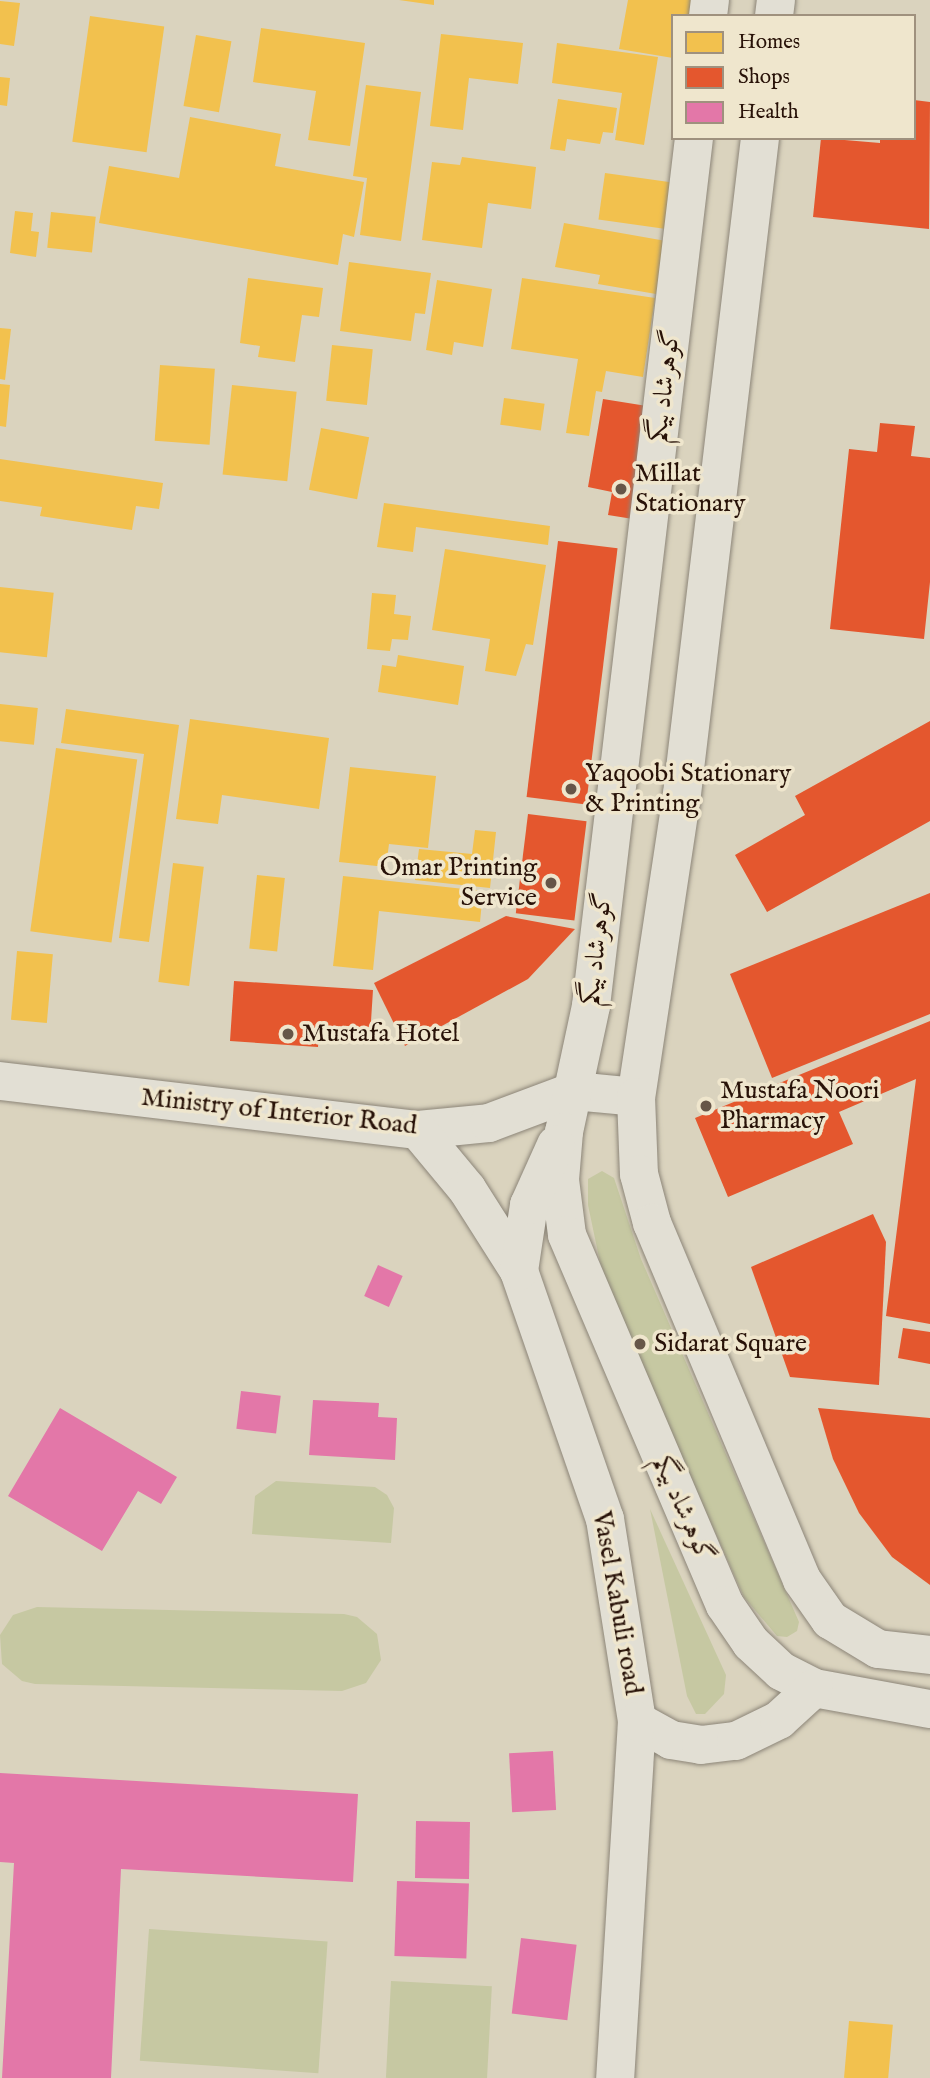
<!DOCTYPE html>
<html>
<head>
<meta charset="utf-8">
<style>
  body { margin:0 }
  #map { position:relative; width:930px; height:2078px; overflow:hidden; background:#dad3be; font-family:"IM FELL English",Amiri,serif }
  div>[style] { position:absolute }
  .green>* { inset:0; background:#c6c8a2; transform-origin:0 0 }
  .homes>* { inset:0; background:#f2c14e; transform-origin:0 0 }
  .shops>* { inset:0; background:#e4572e; transform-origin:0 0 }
  .health>* { inset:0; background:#e377a8; transform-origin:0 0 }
  .roads { filter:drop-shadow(0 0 2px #8c8578) drop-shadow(0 0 2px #8c8578) }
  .tertiary>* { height:38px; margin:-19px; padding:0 19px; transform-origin:19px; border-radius:19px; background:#e2dfd4 }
  .secondary>* { height:38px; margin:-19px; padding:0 19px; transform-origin:19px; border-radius:19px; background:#e2dfd4 }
  .dots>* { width:19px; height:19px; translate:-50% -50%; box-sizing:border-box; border:4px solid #efe6cd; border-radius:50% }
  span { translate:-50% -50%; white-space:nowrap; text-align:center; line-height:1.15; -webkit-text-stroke:7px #efe6cd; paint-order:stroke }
  .street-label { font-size:26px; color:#281208 }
  .poi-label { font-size:26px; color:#281208 }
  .left { translate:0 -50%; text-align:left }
  .right { translate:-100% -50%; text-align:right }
  .legend { position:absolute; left:671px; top:14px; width:245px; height:126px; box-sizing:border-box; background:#efe6cd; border:2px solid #9f917e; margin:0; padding:9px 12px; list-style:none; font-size:21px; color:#281208 }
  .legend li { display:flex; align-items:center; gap:14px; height:35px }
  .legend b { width:35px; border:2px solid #9f917e }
</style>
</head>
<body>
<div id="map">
  <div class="green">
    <div style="clip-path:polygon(602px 1171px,614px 1178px,641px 1259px,799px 1622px,797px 1631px,787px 1637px,777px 1636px,744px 1597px,605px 1286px,588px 1205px,588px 1179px)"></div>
    <div style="clip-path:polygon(276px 1481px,375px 1487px,387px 1495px,394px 1508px,391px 1543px,252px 1534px,255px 1496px)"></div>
    <div style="clip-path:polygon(650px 1509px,726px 1675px,724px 1694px,705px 1714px,696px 1714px,687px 1696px)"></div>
    <div style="clip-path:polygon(37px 1607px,344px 1614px,357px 1617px,377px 1634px,381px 1660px,366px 1683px,342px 1691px,35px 1684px,22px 1681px,2px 1664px,0 1635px,13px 1615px)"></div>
    <div style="left:149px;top:1929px;width:179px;height:132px;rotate:4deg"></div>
    <div style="left:391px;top:1981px;width:101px;height:97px;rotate:3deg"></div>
  </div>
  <div class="homes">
    <div style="clip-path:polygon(399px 0,434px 0,434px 5px)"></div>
    <div style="clip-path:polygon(628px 0,697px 0,694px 16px,673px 16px,673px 58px,619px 49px)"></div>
    <div style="clip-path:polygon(0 1px,20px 3px,14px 46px,0 44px)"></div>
    <div style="left:90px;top:16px;width:75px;height:127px;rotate:8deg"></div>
    <div style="clip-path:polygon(261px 28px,365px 43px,350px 146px,308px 140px,316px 91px,253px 82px)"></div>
    <div style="clip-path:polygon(441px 34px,523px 43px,518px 84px,469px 78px,463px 130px,430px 126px)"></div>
    <div style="left:196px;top:35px;width:36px;height:72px;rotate:10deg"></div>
    <div style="clip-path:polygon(557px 43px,658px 57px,644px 145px,615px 140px,622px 93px,552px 83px)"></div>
    <div style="clip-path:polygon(0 77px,10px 78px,7px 106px,0 105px)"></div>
    <div style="clip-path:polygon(366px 85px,421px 92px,401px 241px,360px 235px,367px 178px,353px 176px)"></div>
    <div style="clip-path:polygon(558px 99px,617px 108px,613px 133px,603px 132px,600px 144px,567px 139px,565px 151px,550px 149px)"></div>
    <div style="clip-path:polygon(190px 117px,281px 134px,275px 166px,364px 182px,354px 237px,343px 234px,338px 265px,99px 223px,109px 166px,179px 178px)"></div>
    <div style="clip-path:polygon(462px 157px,536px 167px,531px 209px,488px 203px,482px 248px,422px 240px,432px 162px,460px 165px)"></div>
    <div style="left:605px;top:173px;width:70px;height:47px;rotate:8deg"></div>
    <div style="clip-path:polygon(15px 211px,33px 213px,31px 231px,39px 232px,36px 257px,10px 253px)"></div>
    <div style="left:51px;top:212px;width:45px;height:36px;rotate:6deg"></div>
    <div style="clip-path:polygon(564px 223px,666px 241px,656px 294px,598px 284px,600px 275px,555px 267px)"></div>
    <div style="clip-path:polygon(349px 262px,431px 273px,425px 314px,415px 313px,411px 341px,340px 331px)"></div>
    <div style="clip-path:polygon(248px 278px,323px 288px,319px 317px,302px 315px,295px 362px,258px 357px,260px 346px,240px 343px)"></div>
    <div style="clip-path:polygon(522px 278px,655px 298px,643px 377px,606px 371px,602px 392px,596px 391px,589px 436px,566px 433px,578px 359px,511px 349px)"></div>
    <div style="clip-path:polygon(437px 280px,492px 289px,483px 347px,454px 342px,452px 355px,426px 350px)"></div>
    <div style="clip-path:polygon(0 328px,11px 329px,5px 380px,0 379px)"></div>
    <div style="left:332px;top:345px;width:41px;height:56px;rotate:6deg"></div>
    <div style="left:160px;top:365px;width:55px;height:76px;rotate:4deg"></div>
    <div style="clip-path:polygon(0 384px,10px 385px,6px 427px,0 426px)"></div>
    <div style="left:232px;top:385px;width:65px;height:90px;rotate:6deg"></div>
    <div style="left:504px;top:398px;width:41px;height:27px;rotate:8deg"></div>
    <div style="left:321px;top:428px;width:49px;height:63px;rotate:11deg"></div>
    <div style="clip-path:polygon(0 459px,163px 483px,159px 509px,136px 506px,132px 530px,40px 516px,42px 507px,0 501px)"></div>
    <div style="clip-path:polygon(384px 503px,550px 526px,548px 545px,416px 527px,413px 552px,377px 547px)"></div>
    <div style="clip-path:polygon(445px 549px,546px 565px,533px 645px,526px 644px,516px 676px,485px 671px,490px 639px,432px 630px)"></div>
    <div style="left:0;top:587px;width:54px;height:65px;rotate:6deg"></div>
    <div style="clip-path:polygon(372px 593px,396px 595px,394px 614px,411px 616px,408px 640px,392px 639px,390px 651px,367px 649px)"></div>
    <div style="clip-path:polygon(398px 655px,464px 666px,458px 705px,378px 692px,382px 665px,396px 667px)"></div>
    <div style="left:0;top:704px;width:38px;height:37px;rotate:6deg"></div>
    <div style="clip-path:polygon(66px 709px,179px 725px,149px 942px,119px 938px,144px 754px,61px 743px)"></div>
    <div style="clip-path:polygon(190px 719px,329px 738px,319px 809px,222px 795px,218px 824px,176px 819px)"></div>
    <div style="left:56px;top:748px;width:82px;height:185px;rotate:8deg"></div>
    <div style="clip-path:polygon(350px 767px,436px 776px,428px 848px,389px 844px,386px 867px,339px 862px)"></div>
    <div style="clip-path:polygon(475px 830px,496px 832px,490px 888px,415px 880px,419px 849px,472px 854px)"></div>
    <div style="left:173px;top:863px;width:31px;height:120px;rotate:7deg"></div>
    <div style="left:257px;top:875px;width:28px;height:74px;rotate:6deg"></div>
    <div style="clip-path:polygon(343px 876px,483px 891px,480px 922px,379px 911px,373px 970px,333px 966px)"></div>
    <div style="left:17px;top:951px;width:36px;height:69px;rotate:5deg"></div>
    <div style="left:849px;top:2021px;width:44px;height:57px;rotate:5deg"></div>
  </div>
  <div class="shops">
    <div style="clip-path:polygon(914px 100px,930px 102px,929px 229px,813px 217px,821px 138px,880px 143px,880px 138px,914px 138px)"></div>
    <div style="clip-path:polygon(603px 399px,653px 407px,633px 519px,608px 515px,612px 492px,588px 487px)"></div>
    <div style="clip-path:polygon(880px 423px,915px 426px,911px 456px,930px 458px,930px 582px,924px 639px,830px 629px,849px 449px,877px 452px)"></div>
    <div style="left:558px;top:541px;width:60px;height:258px;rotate:7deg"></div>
    <div style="clip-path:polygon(930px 721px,930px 821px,767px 912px,735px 855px,805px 815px,795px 796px)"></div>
    <div style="left:528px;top:814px;width:59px;height:100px;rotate:7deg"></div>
    <div style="clip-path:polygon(930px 893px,930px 1014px,772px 1078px,730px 974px)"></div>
    <div style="clip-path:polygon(506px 916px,575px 929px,528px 979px,405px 1046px,374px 983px)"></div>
    <div style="clip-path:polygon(234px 981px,373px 990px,370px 1037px,319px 1034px,318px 1047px,230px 1041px)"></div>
    <div style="clip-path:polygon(930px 1021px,930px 1324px,886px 1316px,916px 1079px,839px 1112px,853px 1144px,728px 1197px,695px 1118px)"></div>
    <div style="clip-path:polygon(873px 1214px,886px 1242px,879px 1385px,790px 1377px,751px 1267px)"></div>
    <div style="clip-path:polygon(903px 1328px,930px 1332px,930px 1364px,898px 1358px)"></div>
    <div style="clip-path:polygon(818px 1408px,930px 1418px,930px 1585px,892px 1557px,859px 1513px,833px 1459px)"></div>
  </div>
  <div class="health">
    <div style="left:378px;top:1265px;width:27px;height:34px;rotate:24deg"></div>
    <div style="left:241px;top:1391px;width:40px;height:38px;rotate:7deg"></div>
    <div style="clip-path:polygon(313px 1400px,379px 1403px,378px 1417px,397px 1418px,395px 1460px,309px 1455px)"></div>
    <div style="clip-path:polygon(60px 1408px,177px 1477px,161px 1504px,138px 1491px,102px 1551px,8px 1496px)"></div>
    <div style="left:553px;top:1751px;width:59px;height:44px;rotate:87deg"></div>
    <div style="clip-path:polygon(0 1773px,358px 1794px,353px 1882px,121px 1869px,111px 2078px,2px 2078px,14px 1863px,0 1862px)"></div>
    <div style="left:416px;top:1821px;width:54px;height:57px;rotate:1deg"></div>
    <div style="left:397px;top:1881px;width:72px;height:75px;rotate:2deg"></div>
    <div style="left:521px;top:1938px;width:56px;height:76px;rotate:7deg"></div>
  </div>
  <div class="roads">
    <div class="tertiary">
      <div style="left:0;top:1081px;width:421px;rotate:6.7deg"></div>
      <div style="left:418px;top:1130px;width:71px;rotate:-5.6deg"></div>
      <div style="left:489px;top:1123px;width:91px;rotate:-20.6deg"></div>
      <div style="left:574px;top:1091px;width:62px;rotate:5.5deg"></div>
      <div style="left:418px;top:1130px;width:77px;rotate:50.3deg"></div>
      <div style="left:467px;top:1189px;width:97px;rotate:57.6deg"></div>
      <div style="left:519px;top:1271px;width:262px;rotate:70.9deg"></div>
      <div style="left:605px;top:1519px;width:205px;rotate:81deg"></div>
      <div style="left:637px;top:1721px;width:358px;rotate:93.5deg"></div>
    </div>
    <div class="secondary">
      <div style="left:708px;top:16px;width:16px;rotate:-83deg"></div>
      <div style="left:774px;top:16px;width:16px;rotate:-83deg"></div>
      <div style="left:694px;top:138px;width:874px;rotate:96.77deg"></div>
      <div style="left:591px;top:1006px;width:129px;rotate:102.1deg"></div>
      <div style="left:564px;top:1132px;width:48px;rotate:94.8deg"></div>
      <div style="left:560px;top:1180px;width:55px;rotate:82.7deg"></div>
      <div style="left:567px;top:1235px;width:402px;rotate:66.9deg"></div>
      <div style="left:725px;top:1605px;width:46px;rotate:55.6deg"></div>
      <div style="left:751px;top:1643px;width:41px;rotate:43deg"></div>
      <div style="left:781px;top:1671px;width:37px;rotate:27deg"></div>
      <div style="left:814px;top:1688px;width:118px;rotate:10.3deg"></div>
      <div style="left:760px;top:138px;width:661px;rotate:96.78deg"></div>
      <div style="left:682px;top:794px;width:306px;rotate:98.6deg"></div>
      <div style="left:636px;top:1097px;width:77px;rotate:87.8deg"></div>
      <div style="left:639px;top:1174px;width:51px;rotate:75.1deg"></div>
      <div style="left:652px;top:1223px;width:387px;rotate:67.2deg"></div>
      <div style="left:802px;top:1580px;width:49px;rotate:55deg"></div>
      <div style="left:830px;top:1620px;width:56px;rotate:31.1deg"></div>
      <div style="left:878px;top:1649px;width:52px;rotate:6.6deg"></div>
      <div style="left:519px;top:1271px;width:67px;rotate:-81.4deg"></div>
      <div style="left:529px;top:1205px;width:66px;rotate:-65.8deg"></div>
      <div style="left:637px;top:1721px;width:39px;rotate:29deg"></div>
      <div style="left:671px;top:1740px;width:30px;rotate:9deg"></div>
      <div style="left:701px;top:1745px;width:35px;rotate:-7deg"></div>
      <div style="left:736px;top:1741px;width:48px;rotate:-26deg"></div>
      <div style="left:779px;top:1720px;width:47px;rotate:-42.4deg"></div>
    </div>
  </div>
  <div class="dots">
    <div style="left:621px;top:489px;background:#665648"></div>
    <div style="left:571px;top:789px;background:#665648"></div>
    <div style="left:551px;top:883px;background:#665648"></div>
    <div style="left:288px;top:1034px;background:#665648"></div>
    <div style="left:706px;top:1106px;background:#665648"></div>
    <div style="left:640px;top:1344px;background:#665648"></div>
  </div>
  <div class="street-label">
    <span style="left:665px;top:386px;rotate:-83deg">گوهرشاد بیگم</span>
    <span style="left:597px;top:949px;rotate:-83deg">گوهرشاد بیگم</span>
    <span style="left:279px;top:1112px;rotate:6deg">Ministry of Interior Road</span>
    <span style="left:683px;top:1509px;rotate:66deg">گوهرشاد بیگم</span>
    <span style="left:617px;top:1603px;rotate:80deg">Vasel Kabuli road</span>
  </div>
  <div class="poi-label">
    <span class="left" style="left:635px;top:489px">Millat<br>Stationary</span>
    <span class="left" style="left:585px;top:789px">Yaqoobi Stationary<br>&amp; Printing</span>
    <span class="right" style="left:537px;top:883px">Omar Printing<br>Service</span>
    <span class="left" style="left:302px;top:1034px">Mustafa Hotel</span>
    <span class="left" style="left:720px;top:1106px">Mustafa Noori<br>Pharmacy</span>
    <span class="left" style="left:654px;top:1344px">Sidarat Square</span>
  </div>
  <ul class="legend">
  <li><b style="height:19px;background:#f2c14e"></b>Homes</li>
  <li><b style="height:19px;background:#e4572e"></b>Shops</li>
  <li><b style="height:19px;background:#e377a8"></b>Health</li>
  </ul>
</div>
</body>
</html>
